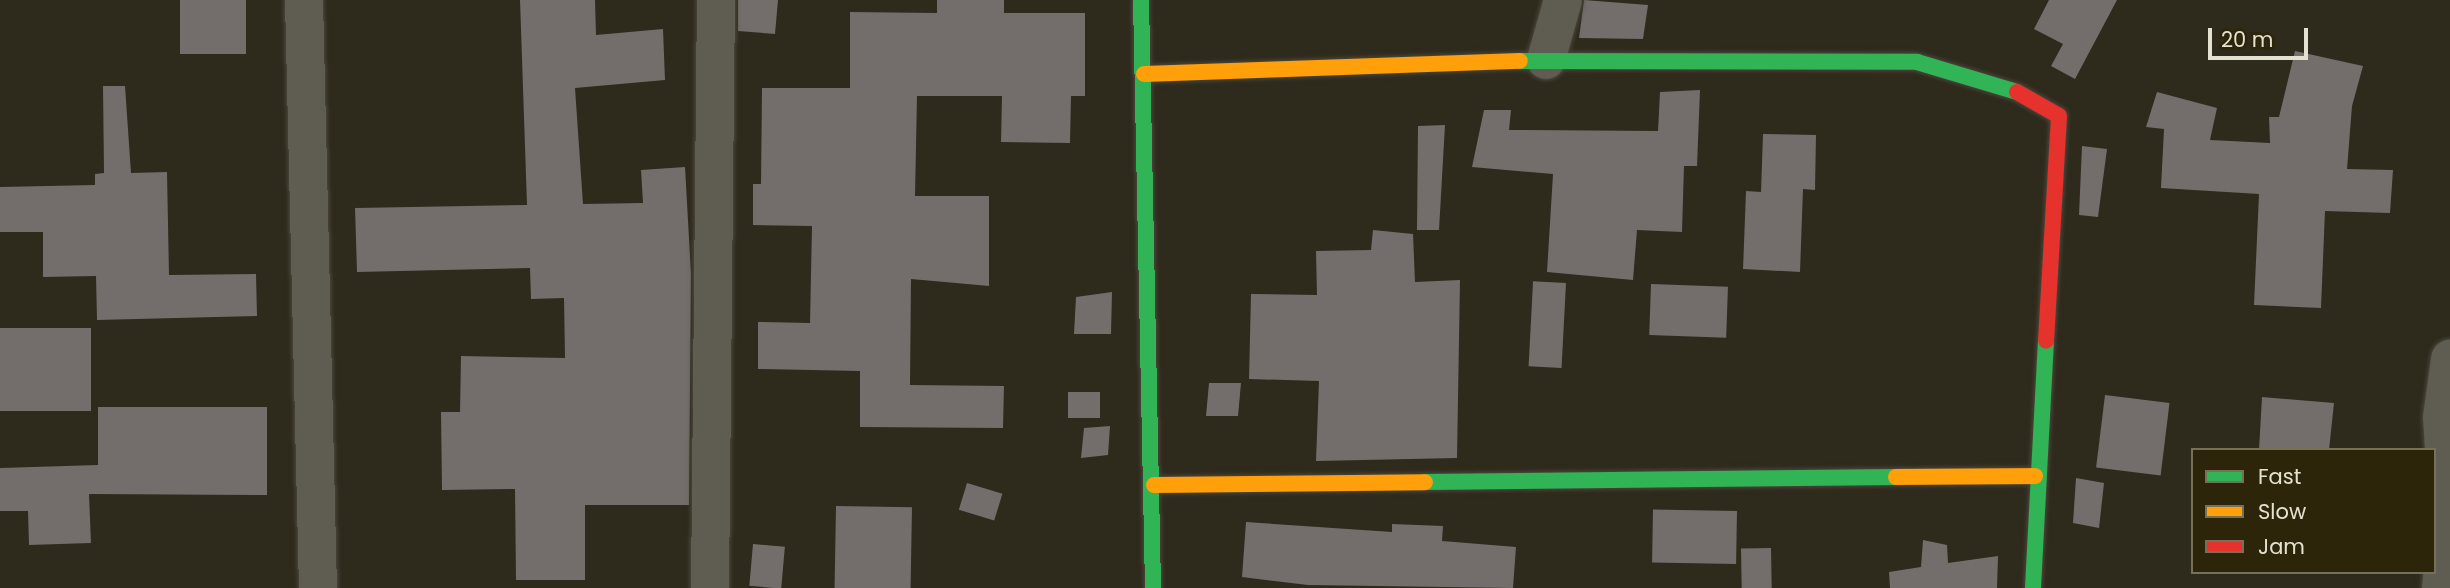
<!DOCTYPE html>
<html>
<head>
<meta charset="utf-8">
<style>
  body { margin:0 }
  #map { position:relative; width:2450px; height:588px; overflow:hidden; background:#2e2a1c; font-family:Poppins,sans-serif }
  div>[style] { position:absolute }
  .building>* { inset:0; background:#736e6c; transform-origin:0 0 }
  .roads { filter:drop-shadow(0 0 2px #4b473c) drop-shadow(0 0 2px #4b473c) }
  .street>* { height:38px; margin:-19px; padding:0 19px; transform-origin:19px; border-radius:19px; background:#5f5c52 }
  .fast>* { height:16px; margin:-8px; padding:0 8px; transform-origin:8px; border-radius:8px; background:#30b455 }
  .slow>* { height:16px; margin:-8px; padding:0 8px; transform-origin:8px; border-radius:8px; background:#ff9f0a }
  .jam>* { height:16px; margin:-8px; padding:0 8px; transform-origin:8px; border-radius:8px; background:#e5322d }
  span { translate:-50% -50%; white-space:nowrap; text-align:center; line-height:1.15; -webkit-text-stroke:7px #2c2509; paint-order:stroke }
  .legend { position:absolute; left:2191px; top:448px; width:245px; height:126px; box-sizing:border-box; background:#2c2509; border:2px solid #767059; margin:0; padding:9px 12px; list-style:none; font-size:21px; color:#e5e1d1 }
  .legend li { display:flex; align-items:center; gap:14px; height:35px }
  .legend b { width:35px; border:2px solid #767059 }
  .scale { position:absolute; left:2208px; top:28px; width:100px; height:32px; box-sizing:border-box; border:4px solid #e5e1d1; border-top:0; padding-left:9px; font-size:21px; line-height:24px; white-space:nowrap; color:#e5e1d1; -webkit-text-stroke:5px #2c2509; paint-order:stroke }
</style>
</head>
<body>
<div id="map">
  <div class="building">
    <div style="left:180px;top:0;width:66px;height:54px"></div>
    <div style="clip-path:polygon(520px 0,595px 0,596px 35px,663px 29px,665px 80px,575px 88px,583px 204px,643px 203px,641px 170px,685px 167px,691px 274px,689px 505px,585px 505px,585px 580px,516px 580px,515px 489px,442px 490px,441px 412px,460px 412px,461px 356px,565px 358px,564px 298px,531px 299px,530px 268px,357px 272px,355px 208px,527px 205px)"></div>
    <div style="clip-path:polygon(738px 0,778px 0,775px 34px,738px 31px)"></div>
    <div style="clip-path:polygon(937px 0,1004px 0,1004px 13px,1085px 13px,1085px 96px,1071px 96px,1070px 143px,1001px 142px,1002px 96px,917px 96px,915px 196px,989px 196px,989px 286px,911px 279px,910px 385px,1004px 386px,1003px 428px,860px 427px,860px 371px,758px 369px,758px 322px,810px 323px,812px 226px,753px 225px,753px 184px,761px 184px,762px 88px,850px 88px,850px 12px,937px 13px)"></div>
    <div style="clip-path:polygon(1584px 0,1648px 5px,1643px 39px,1579px 38px)"></div>
    <div style="clip-path:polygon(2049px 0,2117px 0,2075px 79px,2051px 66px,2063px 44px,2034px 29px)"></div>
    <div style="clip-path:polygon(2295px 51px,2363px 66px,2352px 106px,2347px 169px,2393px 170px,2390px 213px,2325px 211px,2321px 308px,2254px 305px,2259px 194px,2161px 188px,2164px 129px,2146px 127px,2157px 92px,2217px 108px,2210px 140px,2270px 143px,2269px 117px,2279px 117px)"></div>
    <div style="clip-path:polygon(103px 86px,125px 86px,131px 173px,167px 172px,169px 275px,256px 274px,257px 316px,97px 320px,96px 276px,43px 277px,43px 232px,0 232px,0 187px,95px 185px,95px 174px,104px 173px)"></div>
    <div style="clip-path:polygon(1700px 90px,1697px 166px,1684px 166px,1682px 232px,1637px 230px,1633px 280px,1547px 272px,1553px 174px,1472px 167px,1484px 110px,1511px 110px,1509px 130px,1658px 131px,1660px 92px)"></div>
    <div style="clip-path:polygon(1445px 125px,1439px 230px,1417px 230px,1418px 126px)"></div>
    <div style="clip-path:polygon(1763px 134px,1816px 135px,1815px 190px,1803px 189px,1800px 272px,1743px 269px,1746px 191px,1761px 192px)"></div>
    <div style="clip-path:polygon(2082px 146px,2107px 149px,2098px 217px,2079px 215px)"></div>
    <div style="clip-path:polygon(1373px 230px,1413px 234px,1415px 282px,1460px 280px,1457px 458px,1316px 461px,1319px 381px,1249px 379px,1251px 294px,1317px 295px,1316px 251px,1371px 250px)"></div>
    <div style="left:1566px;top:283px;width:85px;height:33px;rotate:93deg"></div>
    <div style="left:1651px;top:284px;width:77px;height:51px;rotate:2deg"></div>
    <div style="clip-path:polygon(1112px 292px,1111px 334px,1074px 334px,1076px 297px)"></div>
    <div style="left:0;top:328px;width:91px;height:83px"></div>
    <div style="clip-path:polygon(1209px 383px,1241px 383px,1238px 416px,1206px 416px)"></div>
    <div style="left:1068px;top:392px;width:32px;height:26px"></div>
    <div style="left:2105px;top:395px;width:65px;height:73px;rotate:7deg"></div>
    <div style="clip-path:polygon(2262px 397px,2334px 403px,2329px 450px,2259px 450px)"></div>
    <div style="clip-path:polygon(98px 407px,267px 407px,267px 495px,89px 494px,91px 543px,29px 545px,28px 511px,0 511px,0 468px,98px 465px)"></div>
    <div style="clip-path:polygon(1110px 426px,1108px 455px,1081px 458px,1084px 428px)"></div>
    <div style="clip-path:polygon(2076px 478px,2104px 483px,2099px 528px,2073px 523px)"></div>
    <div style="left:967px;top:483px;width:37px;height:28px;rotate:17deg"></div>
    <div style="left:836px;top:506px;width:76px;height:82px;rotate:1deg"></div>
    <div style="left:1737px;top:511px;width:53px;height:84px;rotate:91deg"></div>
    <div style="clip-path:polygon(1246px 522px,1392px 532px,1392px 524px,1443px 526px,1442px 541px,1516px 547px,1513px 588px,1308px 585px,1242px 577px)"></div>
    <div style="clip-path:polygon(1923px 540px,1947px 545px,1948px 563px,1998px 556px,1997px 588px,1890px 588px,1889px 572px,1921px 567px)"></div>
    <div style="left:753px;top:544px;width:32px;height:42px;rotate:5deg"></div>
    <div style="left:1771px;top:548px;width:40px;height:30px;rotate:89deg"></div>
  </div>
  <div class="roads">
    <div class="street">
      <div style="left:304px;top:0;width:588px;rotate:88.64deg"></div>
      <div style="left:1546px;top:60px;width:62px;rotate:-74.2deg"></div>
      <div style="left:710px;top:588px;width:588px;rotate:-89.42deg"></div>
      <div style="left:2441px;top:588px;width:71px;rotate:-84.4deg"></div>
      <div style="left:2448px;top:517px;width:100px;rotate:-93.4deg"></div>
      <div style="left:2442px;top:417px;width:59px;rotate:-82.1deg"></div>
    </div>
    <div class="fast">
      <div style="left:1141px;top:0;width:588px;rotate:88.83deg"></div>
      <div style="left:1520px;top:61px;width:397px;rotate:0.1deg"></div>
      <div style="left:1917px;top:62px;width:104px;rotate:16.7deg"></div>
      <div style="left:1425px;top:482px;width:471px;rotate:-0.6deg"></div>
      <div style="left:2033px;top:588px;width:247px;rotate:-87deg"></div>
    </div>
    <div class="slow">
      <div style="left:1144px;top:74px;width:376px;rotate:-2deg"></div>
      <div style="left:1896px;top:477px;width:139px;rotate:-0.4deg"></div>
      <div style="left:1154px;top:485px;width:271px;rotate:-0.6deg"></div>
    </div>
    <div class="jam">
      <div style="left:2017px;top:92px;width:48px;rotate:29.7deg"></div>
      <div style="left:2059px;top:116px;width:225px;rotate:93.3deg"></div>
    </div>
  </div>
  <ul class="legend">
  <li><b style="height:9px;background:#30b455"></b>Fast</li>
  <li><b style="height:9px;background:#ff9f0a"></b>Slow</li>
  <li><b style="height:9px;background:#e5322d"></b>Jam</li>
  </ul>
  <div class="scale">20 m</div>
</div>
</body>
</html>
